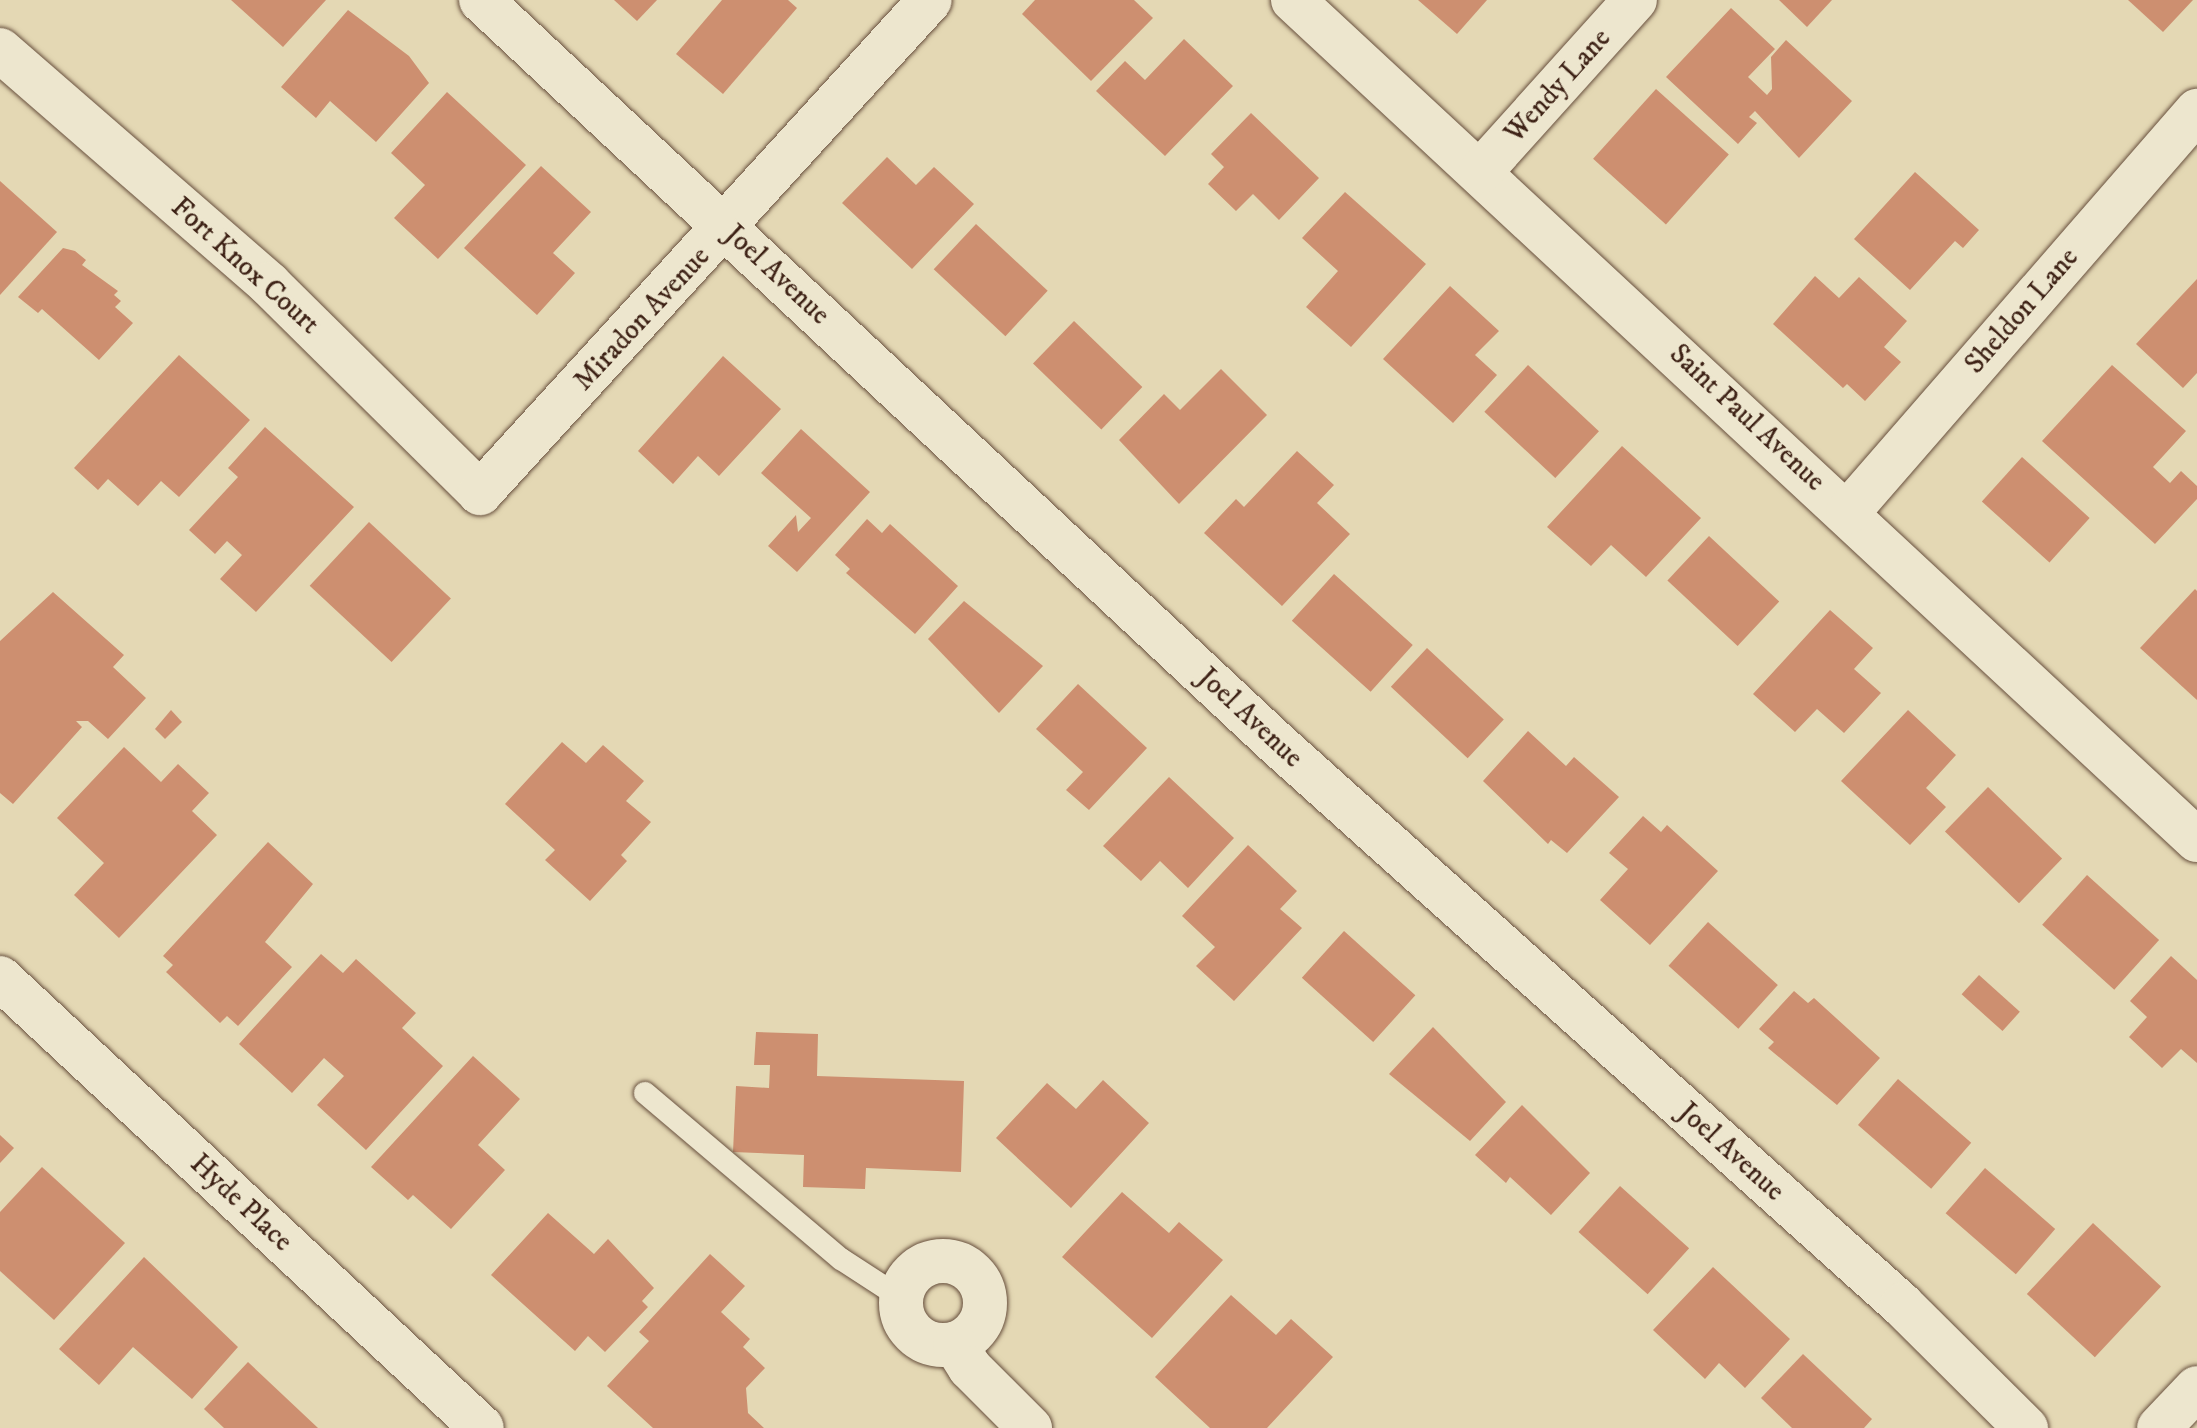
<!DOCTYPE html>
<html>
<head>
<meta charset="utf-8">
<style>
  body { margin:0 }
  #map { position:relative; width:2197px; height:1428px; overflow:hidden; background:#e4d8b4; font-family:"IM FELL DW Pica",serif }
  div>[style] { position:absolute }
  .building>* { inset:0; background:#cd8f70; transform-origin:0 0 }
  .roads { filter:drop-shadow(0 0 2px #68503e) drop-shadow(0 0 2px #68503e) }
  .service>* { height:22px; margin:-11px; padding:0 11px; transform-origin:11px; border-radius:11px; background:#ede6ce }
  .minor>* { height:44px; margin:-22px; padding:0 22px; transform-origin:22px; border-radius:22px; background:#ede6ce }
  .minor>.ring { margin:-22px; padding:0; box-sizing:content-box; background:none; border:44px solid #ede6ce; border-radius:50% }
  .tertiary>* { height:44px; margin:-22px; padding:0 22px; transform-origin:22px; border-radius:22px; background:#ede6ce }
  span { translate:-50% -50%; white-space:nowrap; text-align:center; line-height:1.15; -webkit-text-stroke:6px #ede6ce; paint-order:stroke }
  .street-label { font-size:28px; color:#3e2216 }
</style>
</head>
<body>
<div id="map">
  <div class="building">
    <div style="clip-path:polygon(231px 0,326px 0,283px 47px)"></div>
    <div style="clip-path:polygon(614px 0,657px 0,637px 21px)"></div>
    <div style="clip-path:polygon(722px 0,788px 0,797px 8px,723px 94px,676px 54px)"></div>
    <div style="clip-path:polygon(1035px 0,1134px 0,1153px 18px,1091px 81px,1022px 14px)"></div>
    <div style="clip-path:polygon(1418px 0,1487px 0,1457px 34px)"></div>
    <div style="clip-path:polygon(1779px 0,1832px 0,1807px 27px)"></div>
    <div style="clip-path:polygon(2128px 0,2193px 0,2163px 32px)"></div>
    <div style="clip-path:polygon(1731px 8px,1775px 49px,1748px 77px,1767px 95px,1772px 89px,1771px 57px,1786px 40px,1852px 101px,1799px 158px,1755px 111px,1749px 117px,1757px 123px,1738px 144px,1666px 77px)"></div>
    <div style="clip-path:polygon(348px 10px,409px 56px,429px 83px,376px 142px,330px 101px,316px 118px,281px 87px)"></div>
    <div style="clip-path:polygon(1184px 39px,1233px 86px,1165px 156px,1096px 91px,1125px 61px,1145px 80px)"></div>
    <div style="left:1656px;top:89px;width:98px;height:94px;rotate:42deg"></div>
    <div style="clip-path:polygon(447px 92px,526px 165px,438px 259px,394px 218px,425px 185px,391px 153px)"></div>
    <div style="clip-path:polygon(1251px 113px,1319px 178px,1279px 220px,1253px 194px,1236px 211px,1208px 184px,1224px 167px,1211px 154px)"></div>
    <div style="clip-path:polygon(887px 157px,916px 185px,934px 167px,974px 204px,912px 269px,842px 203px)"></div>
    <div style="clip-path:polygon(541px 166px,591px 212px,553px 253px,575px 273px,537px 315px,464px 248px)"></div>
    <div style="clip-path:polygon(1915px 172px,1979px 230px,1963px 248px,1955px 241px,1910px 290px,1854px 239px)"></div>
    <div style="clip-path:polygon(0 181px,57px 232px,0 295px)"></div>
    <div style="clip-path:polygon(1345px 192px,1426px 264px,1351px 347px,1306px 307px,1338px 271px,1302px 238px)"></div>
    <div style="left:976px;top:224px;width:98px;height:62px;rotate:43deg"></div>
    <div style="clip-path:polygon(63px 248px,75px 251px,86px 260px,82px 265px,118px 291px,114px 295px,121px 301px,115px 307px,133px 323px,99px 360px,42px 309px,38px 313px,18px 297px)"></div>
    <div style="clip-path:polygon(1815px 276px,1839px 298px,1859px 277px,1907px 321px,1884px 347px,1901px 362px,1865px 401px,1847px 384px,1843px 388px,1773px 324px)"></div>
    <div style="clip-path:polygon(2197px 279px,2197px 373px,2183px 388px,2136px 344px)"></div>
    <div style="clip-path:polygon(1450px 286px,1499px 331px,1475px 355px,1497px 375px,1453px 423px,1383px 359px)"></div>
    <div style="left:1074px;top:321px;width:95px;height:59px;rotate:44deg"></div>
    <div style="clip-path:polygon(179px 355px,250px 420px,179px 497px,161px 481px,138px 506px,108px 479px,98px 490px,74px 468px)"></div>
    <div style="clip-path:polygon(723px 356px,781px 409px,719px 476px,698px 456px,673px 484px,638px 451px)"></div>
    <div style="left:1528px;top:365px;width:97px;height:64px;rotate:43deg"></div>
    <div style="clip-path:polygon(2112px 365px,2186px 431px,2153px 467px,2170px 483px,2181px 471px,2197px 486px,2197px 499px,2155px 544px,2042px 441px)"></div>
    <div style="clip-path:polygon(1221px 369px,1267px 415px,1179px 504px,1119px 440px,1164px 394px,1180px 410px)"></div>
    <div style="clip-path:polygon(265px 427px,354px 507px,256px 612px,220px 579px,242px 555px,227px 541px,215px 554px,189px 530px,238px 477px,228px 468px)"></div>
    <div style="clip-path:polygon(801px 429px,870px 492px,797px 572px,768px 546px,796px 515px,798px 532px,811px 518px,761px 473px)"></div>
    <div style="clip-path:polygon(1622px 446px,1701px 518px,1646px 577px,1611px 545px,1591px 566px,1547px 527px)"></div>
    <div style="clip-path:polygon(1297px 451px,1334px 485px,1317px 503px,1350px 534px,1282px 606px,1204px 533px,1236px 499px,1244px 507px)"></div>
    <div style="left:2022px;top:457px;width:91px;height:60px;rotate:42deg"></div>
    <div style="clip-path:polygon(867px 519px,882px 533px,890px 524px,958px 586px,915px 634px,846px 573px,850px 569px,835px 555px)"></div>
    <div style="left:369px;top:522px;width:112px;height:87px;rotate:43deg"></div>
    <div style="left:1709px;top:536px;width:96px;height:61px;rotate:43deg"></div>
    <div style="left:1334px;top:574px;width:106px;height:63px;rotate:42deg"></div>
    <div style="clip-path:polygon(2195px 589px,2197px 591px,2197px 700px,2140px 648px)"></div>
    <div style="clip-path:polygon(53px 592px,124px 655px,113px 667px,146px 698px,108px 739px,88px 721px,76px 721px,82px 727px,13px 804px,0 793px,0 641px)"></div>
    <div style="clip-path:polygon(964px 601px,1043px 666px,999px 713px,928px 639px)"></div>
    <div style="clip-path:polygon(1830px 610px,1873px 648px,1854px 669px,1881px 693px,1844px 733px,1817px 709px,1795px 732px,1753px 694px)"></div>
    <div style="left:1427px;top:648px;width:105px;height:53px;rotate:43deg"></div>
    <div style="clip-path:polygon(1078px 684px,1147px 748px,1089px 810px,1066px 790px,1083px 772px,1036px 729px)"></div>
    <div style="clip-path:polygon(171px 710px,182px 722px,165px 739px,155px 729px)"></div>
    <div style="clip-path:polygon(1908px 710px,1956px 755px,1926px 788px,1946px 807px,1910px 845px,1841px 781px)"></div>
    <div style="clip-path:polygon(1528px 731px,1566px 766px,1574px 757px,1619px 797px,1567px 853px,1551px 840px,1548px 844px,1483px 781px)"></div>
    <div style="clip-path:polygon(562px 742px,586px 763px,603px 745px,644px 781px,626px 801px,651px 822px,621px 855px,627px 861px,590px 901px,545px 860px,555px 850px,505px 804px)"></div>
    <div style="clip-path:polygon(124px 747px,161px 782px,178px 764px,209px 793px,192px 811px,217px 835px,119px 938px,74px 895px,104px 863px,57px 818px)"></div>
    <div style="clip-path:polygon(1169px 777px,1234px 838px,1188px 888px,1160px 861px,1141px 881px,1103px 846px)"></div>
    <div style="left:1988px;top:787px;width:103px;height:62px;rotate:44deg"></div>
    <div style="clip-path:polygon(1643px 816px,1661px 832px,1667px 825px,1718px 871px,1650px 945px,1600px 900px,1628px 869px,1609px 853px)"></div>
    <div style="clip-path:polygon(268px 842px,313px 884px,265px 942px,292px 967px,238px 1026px,227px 1016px,220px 1023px,166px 972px,173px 965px,163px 956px)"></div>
    <div style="clip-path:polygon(1248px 845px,1297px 891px,1280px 909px,1302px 928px,1234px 1001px,1196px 966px,1215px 947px,1182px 916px)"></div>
    <div style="left:2087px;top:875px;width:97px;height:67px;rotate:42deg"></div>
    <div style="left:1708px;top:922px;width:94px;height:59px;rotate:42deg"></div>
    <div style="left:1344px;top:931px;width:96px;height:63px;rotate:42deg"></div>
    <div style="clip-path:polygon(321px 954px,343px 973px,356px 959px,416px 1013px,402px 1028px,443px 1066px,366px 1150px,317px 1105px,344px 1076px,324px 1058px,292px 1093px,239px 1044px)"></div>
    <div style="clip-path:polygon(2171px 956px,2197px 980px,2197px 1063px,2181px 1049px,2162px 1068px,2129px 1037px,2147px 1017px,2130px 1001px)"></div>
    <div style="left:1979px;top:975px;width:55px;height:26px;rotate:42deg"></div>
    <div style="clip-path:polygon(1794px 991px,1808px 1003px,1814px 998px,1880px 1058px,1837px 1105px,1768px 1048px,1774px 1042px,1759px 1029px)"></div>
    <div style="clip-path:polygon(1433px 1027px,1506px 1102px,1470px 1141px,1389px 1074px)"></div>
    <div style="clip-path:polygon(756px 1032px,818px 1034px,817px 1076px,964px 1081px,961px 1172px,866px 1168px,865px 1189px,803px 1187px,804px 1155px,733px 1152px,736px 1086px,769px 1088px,770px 1065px,754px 1065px)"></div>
    <div style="clip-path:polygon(473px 1056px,520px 1099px,478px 1145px,505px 1170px,451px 1229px,413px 1195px,408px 1200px,371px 1167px)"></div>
    <div style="left:1898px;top:1079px;width:97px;height:61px;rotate:41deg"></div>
    <div style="clip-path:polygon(1103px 1080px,1149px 1123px,1071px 1208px,996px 1138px,1047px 1083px,1076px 1109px)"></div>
    <div style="clip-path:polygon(1522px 1105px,1590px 1173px,1551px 1215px,1510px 1177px,1506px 1183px,1475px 1155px)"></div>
    <div style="clip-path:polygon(0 1135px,14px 1148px,0 1163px)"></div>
    <div style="clip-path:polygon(42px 1167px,125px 1243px,54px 1320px,0 1271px,0 1212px)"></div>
    <div style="left:1985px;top:1168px;width:93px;height:60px;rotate:41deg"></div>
    <div style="left:1620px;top:1186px;width:93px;height:62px;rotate:42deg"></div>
    <div style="clip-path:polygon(1122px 1192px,1169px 1233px,1179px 1222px,1223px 1260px,1152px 1338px,1062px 1257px)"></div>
    <div style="clip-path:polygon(548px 1213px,594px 1254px,608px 1239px,654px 1288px,642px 1301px,648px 1307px,605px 1352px,588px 1336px,575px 1351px,491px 1275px)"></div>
    <div style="left:2093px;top:1223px;width:93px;height:97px;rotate:43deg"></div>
    <div style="clip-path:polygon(710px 1254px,745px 1286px,721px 1312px,750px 1339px,743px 1347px,765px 1368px,746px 1388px,748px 1413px,764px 1428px,653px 1428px,607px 1386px,649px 1341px,639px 1332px)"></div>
    <div style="clip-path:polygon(144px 1257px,238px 1347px,192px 1399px,133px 1347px,99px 1385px,59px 1349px)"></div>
    <div style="clip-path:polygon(1713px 1267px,1790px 1339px,1745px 1388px,1719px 1363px,1705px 1379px,1653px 1330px)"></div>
    <div style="clip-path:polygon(1231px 1295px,1276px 1335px,1291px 1319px,1333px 1357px,1267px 1428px,1210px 1428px,1155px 1377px)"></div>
    <div style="clip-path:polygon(1803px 1354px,1872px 1419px,1864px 1428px,1792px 1428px,1761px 1398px)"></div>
    <div style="clip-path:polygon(248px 1362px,318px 1428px,224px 1428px,204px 1409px)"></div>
  </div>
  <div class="roads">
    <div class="service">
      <div style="left:645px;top:1093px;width:257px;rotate:40.3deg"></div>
      <div style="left:841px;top:1259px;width:72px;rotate:33deg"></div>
    </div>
    <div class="minor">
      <div style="left:481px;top:0;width:1087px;rotate:43.06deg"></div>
      <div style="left:1275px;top:742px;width:843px;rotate:41.92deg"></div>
      <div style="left:1902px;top:1305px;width:175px;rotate:44.8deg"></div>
      <div style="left:1293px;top:0;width:1234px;rotate:42.9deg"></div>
      <div style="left:0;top:50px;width:357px;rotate:41deg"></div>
      <div style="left:269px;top:284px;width:297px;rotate:44.7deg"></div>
      <div style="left:480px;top:493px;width:667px;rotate:-47.61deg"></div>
      <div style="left:1481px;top:171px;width:230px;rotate:-48deg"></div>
      <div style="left:1848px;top:512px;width:532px;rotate:-48.97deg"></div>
      <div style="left:0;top:978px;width:659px;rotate:43.03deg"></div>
      <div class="ring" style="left:901px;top:1261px;width:40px;height:40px"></div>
      <div style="left:955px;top:1344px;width:28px;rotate:58deg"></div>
      <div style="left:970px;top:1368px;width:85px;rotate:45deg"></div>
    </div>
    <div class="tertiary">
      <div style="left:2159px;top:1428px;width:55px;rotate:-46.5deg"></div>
    </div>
  </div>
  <div class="street-label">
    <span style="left:1558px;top:86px;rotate:-48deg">Wendy Lane</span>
    <span style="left:245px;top:266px;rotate:42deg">Fort Knox Court</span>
    <span style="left:777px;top:275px;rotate:43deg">Joel Avenue</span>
    <span style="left:2022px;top:311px;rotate:-49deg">Sheldon Lane</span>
    <span style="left:642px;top:319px;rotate:-47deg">Miradon Avenue</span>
    <span style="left:1747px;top:418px;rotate:43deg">Saint Paul Avenue</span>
    <span style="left:1250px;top:718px;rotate:43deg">Joel Avenue</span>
    <span style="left:1731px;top:1152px;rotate:42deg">Joel Avenue</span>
    <span style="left:241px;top:1203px;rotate:43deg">Hyde Place</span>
  </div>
</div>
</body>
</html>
